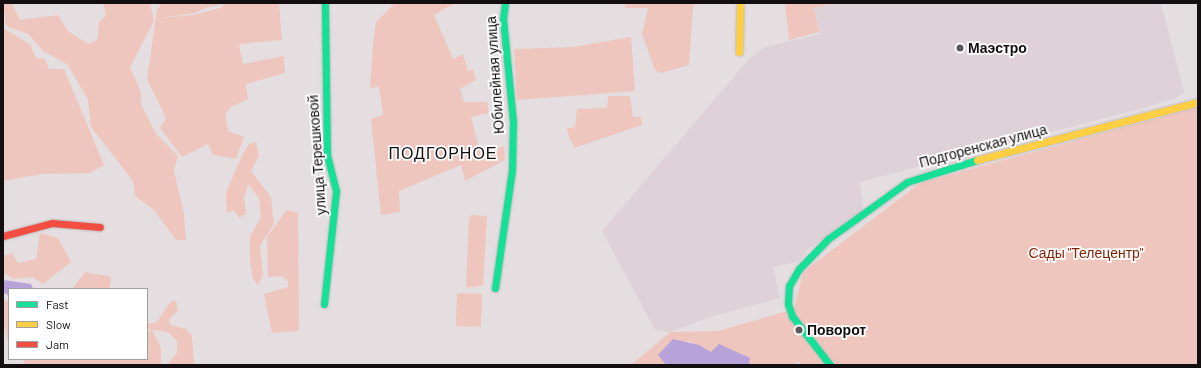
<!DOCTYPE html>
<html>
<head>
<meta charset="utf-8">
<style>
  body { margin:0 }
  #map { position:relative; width:1201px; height:368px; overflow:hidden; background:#e4dee1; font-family:Barlow,sans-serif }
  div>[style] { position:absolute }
  .built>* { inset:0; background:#ded1d7 }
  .green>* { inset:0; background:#eec6bd; transform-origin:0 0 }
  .water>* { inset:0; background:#b7a2d9 }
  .roads { filter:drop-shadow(0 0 1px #c0bbbd) drop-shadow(0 0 1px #c0bbbd) }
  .fast>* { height:7px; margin:-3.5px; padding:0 3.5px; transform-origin:3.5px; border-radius:3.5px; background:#16e098 }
  .slow>* { height:7px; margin:-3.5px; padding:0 3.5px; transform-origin:3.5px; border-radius:3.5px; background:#ffcf43 }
  .jam>* { height:7px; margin:-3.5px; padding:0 3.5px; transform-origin:3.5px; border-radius:3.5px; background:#f24e42 }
  .dots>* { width:11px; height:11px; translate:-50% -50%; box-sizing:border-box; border:2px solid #fff; border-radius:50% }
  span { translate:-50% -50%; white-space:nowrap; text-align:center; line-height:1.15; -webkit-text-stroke:3.5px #fff; paint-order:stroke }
  .poi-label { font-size:14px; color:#130f11; font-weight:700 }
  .left { translate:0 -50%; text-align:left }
  .street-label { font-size:14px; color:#130f11 }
  .park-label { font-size:14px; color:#841e00 }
  .quarter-label { font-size:16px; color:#130f11; letter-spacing:1px }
  .frame { position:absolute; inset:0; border:4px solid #130f11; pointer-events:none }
  .legend { position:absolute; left:8px; top:288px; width:140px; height:72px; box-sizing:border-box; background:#fff; border:1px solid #a19fa0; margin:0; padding:5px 7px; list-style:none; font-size:12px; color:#130f11 }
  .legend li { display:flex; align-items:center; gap:8px; height:20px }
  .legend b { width:20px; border:1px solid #a19fa0 }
</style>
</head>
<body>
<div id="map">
  <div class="built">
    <div style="clip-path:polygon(845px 3px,1161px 3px,1184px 92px,1176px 98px,1139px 109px,860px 182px,863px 210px,806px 251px,800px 261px,773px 267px,780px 298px,710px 317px,670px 332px,655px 330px,602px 231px,750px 58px,765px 47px,820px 34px,814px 8px)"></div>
  </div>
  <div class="green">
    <div style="clip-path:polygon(3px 3px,12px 3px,20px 20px,58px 15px,68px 31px,88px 44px,98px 39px,99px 22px,106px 15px,103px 3px,150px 3px,154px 21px,130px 67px,141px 92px,141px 104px,156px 134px,178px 156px,174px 171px,184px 214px,186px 240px,176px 240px,153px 209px,135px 196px,133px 181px,91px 127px,88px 100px,68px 65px,43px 51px,28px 34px,6px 26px)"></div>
    <div style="clip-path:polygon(219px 3px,222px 5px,207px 7px,195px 13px,159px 18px,194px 15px,223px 7px,223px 3px,279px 3px,282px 40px,239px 44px,243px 64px,284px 56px,285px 73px,246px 84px,248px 99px,231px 107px,225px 114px,228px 131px,244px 137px,236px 159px,213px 155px,208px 144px,182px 157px,160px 128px,166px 118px,147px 79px,157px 10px,161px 4px)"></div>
    <div style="clip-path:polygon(395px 3px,455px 3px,434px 15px,453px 59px,463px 54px,468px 71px,473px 69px,476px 80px,460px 89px,464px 102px,487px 102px,489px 113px,471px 117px,481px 155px,504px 146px,505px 160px,465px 181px,461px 165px,399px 191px,400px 212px,381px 215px,371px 119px,383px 115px,379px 87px,370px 88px,373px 43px,376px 22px)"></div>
    <div style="clip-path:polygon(625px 3px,696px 3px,693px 8px,689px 65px,661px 73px,655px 70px,642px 34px,648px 8px,625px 8px)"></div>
    <div style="clip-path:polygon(785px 3px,839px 3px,814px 8px,819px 32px,789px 40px)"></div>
    <div style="clip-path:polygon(3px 28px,30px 44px,36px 58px,45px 59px,49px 69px,64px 69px,104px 165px,90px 173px,42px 174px,3px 181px)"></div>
    <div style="clip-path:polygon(631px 37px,635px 91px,517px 100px,514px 49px,573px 47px)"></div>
    <div style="clip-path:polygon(608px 96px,630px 96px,633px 117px,641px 117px,642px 125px,574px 148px,566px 129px,575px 127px,577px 109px,607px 108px)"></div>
    <div style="clip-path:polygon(1198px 107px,1198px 365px,802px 365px,797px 361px,796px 365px,749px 365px,749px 358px,711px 352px,688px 341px,664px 360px,666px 365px,631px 365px,670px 332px,718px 331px,794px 309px,803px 272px,920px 183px)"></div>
    <div style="clip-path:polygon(256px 142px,259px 156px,251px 171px,271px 197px,274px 224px,260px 246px,263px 275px,258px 285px,253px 279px,250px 260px,250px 236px,261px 217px,259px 198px,248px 184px,244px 198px,246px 214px,239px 218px,234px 210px,227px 213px,226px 193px,243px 153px,249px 144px)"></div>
    <div style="clip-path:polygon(287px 210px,298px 213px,299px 331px,272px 333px,264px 294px,288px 287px,288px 281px,282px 276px,268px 277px,267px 237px)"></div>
    <div style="clip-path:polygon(472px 215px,487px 216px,483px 285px,475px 287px,466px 287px,469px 218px)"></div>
    <div style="clip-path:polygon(40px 233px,58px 238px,71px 262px,43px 284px,32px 277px,13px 279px,3px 272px,3px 256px,12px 253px,18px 263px,36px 259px)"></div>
    <div style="clip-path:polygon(85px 272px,111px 277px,110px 288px,72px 289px)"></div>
    <div style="left:457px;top:293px;width:25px;height:33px;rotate:2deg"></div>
    <div style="clip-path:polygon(3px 299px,9px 302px,8px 342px,3px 322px)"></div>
    <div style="clip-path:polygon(171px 301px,176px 301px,178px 311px,169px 319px,170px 325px,186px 329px,192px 335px,194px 365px,167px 365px,177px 353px,177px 341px,168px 332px,147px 329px,147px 324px,157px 322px)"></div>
    <div style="clip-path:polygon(152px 330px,161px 348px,161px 365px,25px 365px,23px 359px,147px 359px,147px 331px)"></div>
  </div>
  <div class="water">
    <div style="clip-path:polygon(3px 280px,31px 284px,33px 289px,9px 289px,9px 296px,3px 292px)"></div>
    <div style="clip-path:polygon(673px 339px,699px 345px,711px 352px,719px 344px,750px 358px,749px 365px,666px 365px,658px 355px)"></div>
  </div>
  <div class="roads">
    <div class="fast">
      <div style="left:495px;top:288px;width:119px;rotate:-81.8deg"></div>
      <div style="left:512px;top:170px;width:48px;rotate:-88.8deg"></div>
      <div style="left:513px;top:122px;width:103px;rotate:-95.5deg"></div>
      <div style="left:503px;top:19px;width:16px;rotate:-83deg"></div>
      <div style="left:324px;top:304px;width:114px;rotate:-83.9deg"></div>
      <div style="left:336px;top:191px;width:38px;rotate:-104deg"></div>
      <div style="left:327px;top:154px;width:151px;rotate:-90.8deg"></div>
      <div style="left:830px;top:365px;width:62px;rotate:-127.8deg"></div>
      <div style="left:792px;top:316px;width:13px;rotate:-108deg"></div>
      <div style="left:788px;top:304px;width:18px;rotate:-87deg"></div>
      <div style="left:789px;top:286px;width:20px;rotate:-60deg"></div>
      <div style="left:799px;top:269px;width:42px;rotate:-46deg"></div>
      <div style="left:828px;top:239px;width:97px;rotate:-35.8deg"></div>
      <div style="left:907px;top:182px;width:73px;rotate:-17.4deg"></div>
    </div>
    <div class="slow">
      <div style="left:739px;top:52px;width:49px;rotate:-88.8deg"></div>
      <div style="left:977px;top:160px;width:228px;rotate:-14.7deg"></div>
    </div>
    <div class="jam">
      <div style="left:3px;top:236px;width:51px;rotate:-14.9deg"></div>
      <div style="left:52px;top:223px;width:48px;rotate:4.8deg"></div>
    </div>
  </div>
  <div class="dots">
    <div style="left:960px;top:48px;background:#5c575a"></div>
    <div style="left:799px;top:330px;background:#5c575a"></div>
  </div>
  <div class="poi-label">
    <span class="left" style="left:968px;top:48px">Маэстро</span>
    <span class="left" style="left:807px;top:330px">Поворот</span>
  </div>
  <div class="street-label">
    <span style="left:495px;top:75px;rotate:-94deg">Юбилейная улица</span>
    <span style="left:983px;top:146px;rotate:-15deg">Подгоренская улица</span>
    <span style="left:317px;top:155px;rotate:-94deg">улица Терешковой</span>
  </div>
  <div class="park-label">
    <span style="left:1086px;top:253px">Сады "Телецентр"</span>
  </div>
  <div class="quarter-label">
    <span style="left:443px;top:153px">ПОДГОРНОЕ</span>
  </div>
  <div class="frame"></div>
  <ul class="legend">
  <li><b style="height:5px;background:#16e098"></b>Fast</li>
  <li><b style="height:5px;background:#ffcf43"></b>Slow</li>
  <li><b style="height:5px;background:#f24e42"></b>Jam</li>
  </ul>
</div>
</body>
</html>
